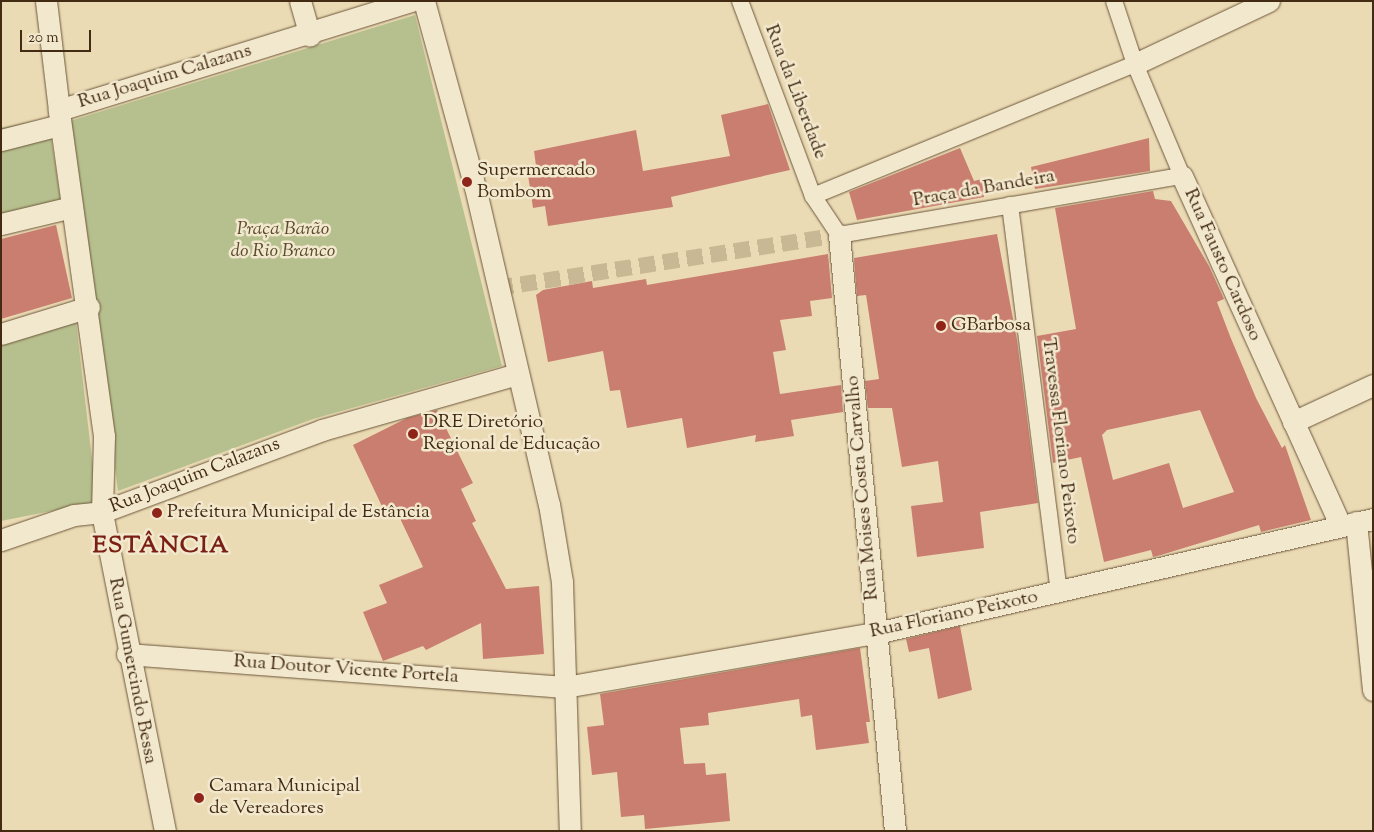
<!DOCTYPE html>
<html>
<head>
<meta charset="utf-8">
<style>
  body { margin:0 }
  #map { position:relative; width:1374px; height:832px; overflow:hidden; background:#ebdbb4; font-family:"Sorts Mill Goudy",serif }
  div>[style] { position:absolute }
  .green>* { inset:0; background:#b6c08e }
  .building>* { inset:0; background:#ca7e6f }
  .pedestrian-tunnel>* { height:16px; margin-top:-8px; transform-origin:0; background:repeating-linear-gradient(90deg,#c9b894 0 16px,transparent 0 24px) }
  .roads { filter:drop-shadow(0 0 1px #6d573b) drop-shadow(0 0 1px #6d573b) }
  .pedestrian>* { height:16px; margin:-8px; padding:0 8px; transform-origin:8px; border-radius:8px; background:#f2e8ce }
  .minor>* { height:21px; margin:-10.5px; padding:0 10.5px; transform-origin:10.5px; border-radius:10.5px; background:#f2e8ce }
  .dots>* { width:14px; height:14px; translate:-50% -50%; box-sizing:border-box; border:2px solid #f2e8ce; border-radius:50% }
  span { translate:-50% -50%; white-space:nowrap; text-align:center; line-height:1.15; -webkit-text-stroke:5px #f2e8ce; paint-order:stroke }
  .street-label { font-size:19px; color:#432b13 }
  .poi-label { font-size:19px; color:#432b13 }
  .left { translate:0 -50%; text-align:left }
  .park-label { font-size:19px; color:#5a492c; font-style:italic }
  .district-label { font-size:24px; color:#7a1f14; font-weight:700; letter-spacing:1px }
  .frame { position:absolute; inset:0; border:2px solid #432b13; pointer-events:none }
  .scale { position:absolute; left:20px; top:30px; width:71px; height:22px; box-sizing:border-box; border:2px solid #432b13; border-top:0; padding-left:6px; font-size:15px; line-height:18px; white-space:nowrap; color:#432b13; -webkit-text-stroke:4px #f2e8ce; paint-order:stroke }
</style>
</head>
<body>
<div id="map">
  <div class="green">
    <div style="clip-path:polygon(415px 15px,502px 366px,313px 419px,118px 491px,70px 121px)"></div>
    <div style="clip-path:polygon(48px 118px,61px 202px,1px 216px,1px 128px)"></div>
    <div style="clip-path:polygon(76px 322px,97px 502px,1px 521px,1px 344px)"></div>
  </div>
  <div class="building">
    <div style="clip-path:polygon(768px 104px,790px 170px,671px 197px,673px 207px,548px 226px,545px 206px,533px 208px,528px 175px,537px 173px,534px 151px,636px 130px,643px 171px,730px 156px,721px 115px)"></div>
    <div style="clip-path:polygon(1149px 138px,1150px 171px,1035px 189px,1031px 167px)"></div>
    <div style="clip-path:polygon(960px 148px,974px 181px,982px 179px,984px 197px,857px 220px,849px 192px)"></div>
    <div style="clip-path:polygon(evenodd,1153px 191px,1155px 199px,1171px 201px,1209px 266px,1224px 299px,1217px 302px,1230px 336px,1256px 398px,1282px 448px,1285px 445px,1311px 520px,1261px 532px,1259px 525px,1161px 555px,1153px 557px,1151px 550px,1104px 562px,1081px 457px,1053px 463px,1037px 336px,1076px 329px,1055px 208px,1153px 191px,1200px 410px,1234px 492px,1183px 508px,1169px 463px,1113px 480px,1102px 435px,1107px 430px,1200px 410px)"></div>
    <div style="clip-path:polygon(56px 225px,72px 298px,1px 319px,1px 239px)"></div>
    <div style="clip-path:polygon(997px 234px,1017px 340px,1038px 503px,980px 512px,984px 548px,917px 557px,911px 506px,943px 502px,938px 461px,902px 467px,892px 408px,868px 408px,865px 381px,879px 379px,866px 295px,857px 296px,854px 258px)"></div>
    <div style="clip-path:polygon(828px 254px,832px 298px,810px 301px,812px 316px,780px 320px,786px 350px,773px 352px,780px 394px,841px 385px,843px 412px,791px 420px,794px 436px,755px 442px,756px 435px,687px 448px,682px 418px,627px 428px,620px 390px,610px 391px,603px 351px,548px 362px,536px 295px,543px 290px,592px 281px,593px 288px,646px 279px,647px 285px)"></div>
    <div style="clip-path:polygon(437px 410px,473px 483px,461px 489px,476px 521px,472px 523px,506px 589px,539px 586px,544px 654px,483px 659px,481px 623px,426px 650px,423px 646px,383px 661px,363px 612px,387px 603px,379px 585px,423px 567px,397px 512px,387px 517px,353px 445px,407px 418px)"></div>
    <div style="clip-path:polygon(960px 626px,972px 690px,938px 699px,929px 648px,909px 652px,906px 639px)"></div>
    <div style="clip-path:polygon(860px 648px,870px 722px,866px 722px,869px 743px,816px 750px,812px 715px,801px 717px,799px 699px,708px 713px,709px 725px,680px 728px,684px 764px,705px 763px,706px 775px,726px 773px,730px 821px,645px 829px,644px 815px,621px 817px,617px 772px,592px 775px,587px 727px,604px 725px,600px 694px)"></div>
  </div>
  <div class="pedestrian-tunnel">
    <div style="left:497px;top:288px;width:346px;rotate:-8.8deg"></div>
  </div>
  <div class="roads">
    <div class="pedestrian">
      <div style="left:740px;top:1px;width:208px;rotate:69.5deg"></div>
      <div style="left:813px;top:196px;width:47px;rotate:56.3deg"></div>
      <div style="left:839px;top:235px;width:348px;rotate:-9.8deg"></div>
      <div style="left:1182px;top:176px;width:121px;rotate:-112.8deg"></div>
      <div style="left:1135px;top:64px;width:66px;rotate:-108.4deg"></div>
      <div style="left:813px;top:196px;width:348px;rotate:-22.3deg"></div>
      <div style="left:1010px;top:205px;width:390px;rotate:82.8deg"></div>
    </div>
    <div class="minor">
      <div style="left:46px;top:1px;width:110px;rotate:83.2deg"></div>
      <div style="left:300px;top:1px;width:36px;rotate:74deg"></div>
      <div style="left:424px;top:1px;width:193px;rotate:74.7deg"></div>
      <div style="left:475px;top:187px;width:326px;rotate:76.9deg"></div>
      <div style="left:549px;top:504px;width:79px;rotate:80.5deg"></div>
      <div style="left:562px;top:582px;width:249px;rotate:88.2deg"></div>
      <div style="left:1135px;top:64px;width:148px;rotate:-25.2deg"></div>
      <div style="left:1px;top:140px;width:61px;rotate:-14.3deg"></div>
      <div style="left:1182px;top:176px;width:383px;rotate:65.6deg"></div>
      <div style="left:1px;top:224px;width:73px;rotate:-13.5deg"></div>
      <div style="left:839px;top:235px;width:599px;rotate:84.63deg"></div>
      <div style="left:1px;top:334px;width:92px;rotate:-17.1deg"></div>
      <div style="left:1293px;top:422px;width:88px;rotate:-24.8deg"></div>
      <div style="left:1356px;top:522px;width:169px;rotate:84.2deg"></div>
      <div style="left:1px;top:540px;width:77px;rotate:-18.9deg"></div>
      <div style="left:74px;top:515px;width:28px;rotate:-6deg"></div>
      <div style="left:102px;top:512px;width:235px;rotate:-20.4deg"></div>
      <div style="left:322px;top:430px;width:203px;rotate:-16deg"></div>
      <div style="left:127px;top:654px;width:439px;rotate:4.3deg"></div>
      <div style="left:565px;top:687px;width:316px;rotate:-9.9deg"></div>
      <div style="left:876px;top:633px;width:510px;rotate:-12.92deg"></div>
      <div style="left:165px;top:831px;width:325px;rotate:-101.2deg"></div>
      <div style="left:102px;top:512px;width:76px;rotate:-88.5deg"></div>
      <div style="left:104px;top:436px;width:329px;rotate:-97.9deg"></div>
      <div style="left:59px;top:110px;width:369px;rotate:-17.2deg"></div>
    </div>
  </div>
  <div class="dots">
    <div style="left:467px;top:182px;background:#8f2418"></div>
    <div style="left:941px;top:326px;background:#8f2418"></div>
    <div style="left:413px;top:434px;background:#8f2418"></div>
    <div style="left:157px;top:513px;background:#8f2418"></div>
    <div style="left:199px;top:798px;background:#8f2418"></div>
  </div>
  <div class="street-label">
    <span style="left:165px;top:77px;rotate:-17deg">Rua Joaquim Calazans</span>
    <span style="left:795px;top:92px;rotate:69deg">Rua da Liberdade</span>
    <span style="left:984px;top:189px;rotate:-10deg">Praça da Bandeira</span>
    <span style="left:1222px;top:265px;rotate:66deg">Rua Fausto Cardoso</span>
    <span style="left:1060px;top:441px;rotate:83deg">Travessa Floriano Peixoto</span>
    <span style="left:195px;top:476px;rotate:-21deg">Rua Joaquim Calazans</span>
    <span style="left:863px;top:488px;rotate:-95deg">Rua Moises Costa Carvalho</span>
    <span style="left:954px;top:615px;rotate:-12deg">Rua Floriano Peixoto</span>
    <span style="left:346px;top:670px;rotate:4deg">Rua Doutor Vicente Portela</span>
    <span style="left:132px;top:671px;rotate:79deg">Rua Gumercindo Bessa</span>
  </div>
  <div class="poi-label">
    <span class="left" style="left:477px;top:182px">Supermercado<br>Bombom</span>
    <span class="left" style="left:951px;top:326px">GBarbosa</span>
    <span class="left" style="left:423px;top:434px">DRE Diretório<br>Regional de Educação</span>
    <span class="left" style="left:167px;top:513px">Prefeitura Municipal de Estância</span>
    <span class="left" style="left:209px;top:798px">Camara Municipal<br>de Vereadores</span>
  </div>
  <div class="park-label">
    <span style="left:283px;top:241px">Praça Barão<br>do Rio Branco</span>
  </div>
  <div class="district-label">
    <span style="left:161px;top:547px">ESTÂNCIA</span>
  </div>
  <div class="frame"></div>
  <div class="scale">20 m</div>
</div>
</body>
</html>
